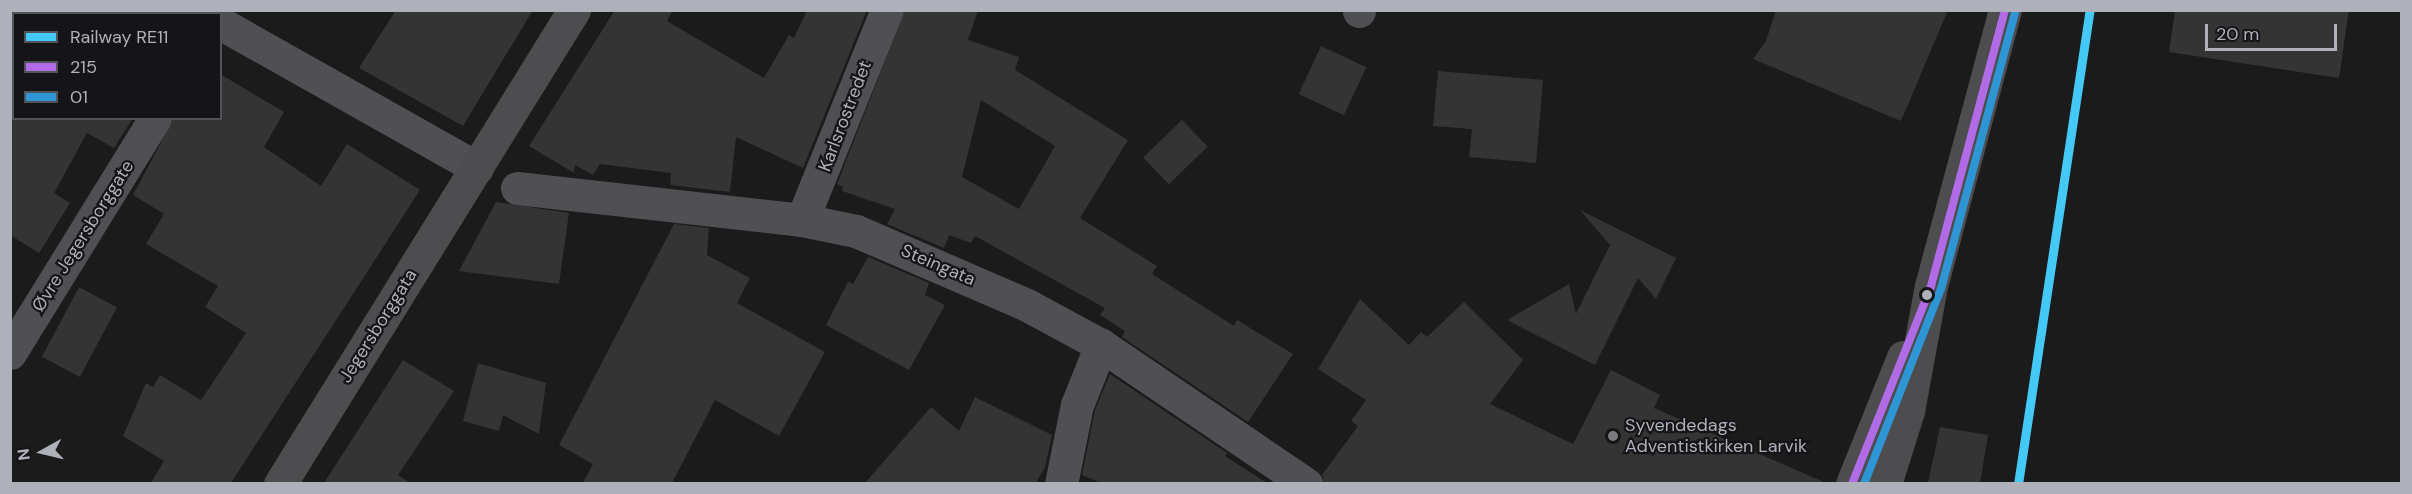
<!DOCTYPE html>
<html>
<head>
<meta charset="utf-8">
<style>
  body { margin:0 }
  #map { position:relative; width:2412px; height:494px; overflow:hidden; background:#1b1b1b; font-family:"DM Sans",sans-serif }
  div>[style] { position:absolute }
  .building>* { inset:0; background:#343435; transform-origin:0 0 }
  .minor>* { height:33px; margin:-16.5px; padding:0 16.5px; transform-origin:16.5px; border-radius:16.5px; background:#505054 }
  .major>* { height:33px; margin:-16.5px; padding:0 16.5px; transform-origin:16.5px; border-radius:16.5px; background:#4d4d50 }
  .bus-1>* { height:8px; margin:-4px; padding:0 4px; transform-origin:4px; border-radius:4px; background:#b16be7 }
  .bus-2>* { height:8px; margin:-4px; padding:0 4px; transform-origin:4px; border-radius:4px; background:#2e96d4 }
  .rail-1>* { height:9px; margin:-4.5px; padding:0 4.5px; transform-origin:4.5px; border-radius:4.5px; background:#44c8f5 }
  .dots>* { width:16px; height:16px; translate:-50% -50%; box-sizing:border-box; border:3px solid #151517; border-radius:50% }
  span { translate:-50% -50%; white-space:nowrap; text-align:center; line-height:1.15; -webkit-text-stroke:4.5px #151517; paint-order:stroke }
  .street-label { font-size:18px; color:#aeb1ba }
  .poi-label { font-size:18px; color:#aeb1ba }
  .left { translate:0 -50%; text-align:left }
  .frame { position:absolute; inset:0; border:12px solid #aeb1ba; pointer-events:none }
  .legend { position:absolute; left:12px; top:12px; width:210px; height:108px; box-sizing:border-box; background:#151517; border:2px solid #525358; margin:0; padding:8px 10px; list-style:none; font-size:18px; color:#aeb1ba }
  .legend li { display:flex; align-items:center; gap:12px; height:30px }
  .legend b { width:30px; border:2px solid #525358 }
  .north { position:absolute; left:12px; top:422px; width:60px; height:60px; -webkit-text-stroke:4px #151517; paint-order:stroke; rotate:262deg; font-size:16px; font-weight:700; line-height:24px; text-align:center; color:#aeb1ba }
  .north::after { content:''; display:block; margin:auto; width:21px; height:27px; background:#aeb1ba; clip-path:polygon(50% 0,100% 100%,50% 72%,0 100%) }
  .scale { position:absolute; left:2205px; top:24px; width:132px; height:27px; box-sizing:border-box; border:3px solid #aeb1ba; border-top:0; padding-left:8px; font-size:18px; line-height:21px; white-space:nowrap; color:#aeb1ba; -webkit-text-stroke:4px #151517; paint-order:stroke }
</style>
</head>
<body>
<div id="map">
  <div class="building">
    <div style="clip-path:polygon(396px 10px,533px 10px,463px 126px,359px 68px)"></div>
    <div style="clip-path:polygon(615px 10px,673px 10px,667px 21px,764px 78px,789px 35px,794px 38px,807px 10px,867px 10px,803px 168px,736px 137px,730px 192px,670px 185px,671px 173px,600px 164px,593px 175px,575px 165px,574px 173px,529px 146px)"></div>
    <div style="clip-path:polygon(evenodd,905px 10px,978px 10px,968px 40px,1019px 57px,1015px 70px,1128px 140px,1080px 218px,1157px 266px,1152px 274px,1234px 326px,1237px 320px,1293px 354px,1248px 422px,1122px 337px,1125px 331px,1100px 315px,1105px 308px,975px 236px,971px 243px,949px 235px,944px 248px,887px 224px,895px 209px,842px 191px,843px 187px,837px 184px,905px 10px,981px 100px,1055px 146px,1019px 209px,962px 177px,981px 100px)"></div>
    <div style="clip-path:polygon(1776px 10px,1948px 10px,1901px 121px,1753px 59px,1766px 41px)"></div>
    <div style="clip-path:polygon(2175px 10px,2349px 10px,2339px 78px,2169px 52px)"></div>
    <div style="left:1321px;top:46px;width:50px;height:53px;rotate:25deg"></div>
    <div style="clip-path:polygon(1438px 71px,1543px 80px,1536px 163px,1469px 157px,1472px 129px,1433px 126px)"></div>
    <div style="clip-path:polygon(220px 74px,284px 112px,264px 147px,321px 186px,347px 144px,420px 190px,231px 483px,151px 483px,164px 461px,123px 436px,146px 383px,153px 387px,160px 375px,201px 400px,246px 333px,205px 307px,218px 286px,146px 244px,164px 214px,133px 195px,174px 118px,220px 118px)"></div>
    <div style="clip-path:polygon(10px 118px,133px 118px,114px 148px,87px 133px,54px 193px,70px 203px,39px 253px,10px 235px)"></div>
    <div style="left:1182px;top:120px;width:37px;height:54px;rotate:46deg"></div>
    <div style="clip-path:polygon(496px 202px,569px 213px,559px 284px,459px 271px)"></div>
    <div style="clip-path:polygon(1580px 210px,1676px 258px,1656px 299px,1638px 278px,1595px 365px,1507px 320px,1569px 284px,1576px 314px,1610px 245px)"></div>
    <div style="clip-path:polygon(674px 224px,709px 228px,707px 255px,750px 278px,737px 303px,825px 352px,779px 436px,715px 400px,672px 483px,583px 483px,593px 464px,559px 445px)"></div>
    <div style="clip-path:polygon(868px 257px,929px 283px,925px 295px,945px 305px,909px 370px,826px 325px,848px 282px,853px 284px)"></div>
    <div style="left:79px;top:287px;width:43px;height:79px;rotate:28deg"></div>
    <div style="clip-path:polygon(1360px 299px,1409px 345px,1421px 332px,1427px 337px,1464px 302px,1523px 360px,1490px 404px,1573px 444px,1611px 370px,1660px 395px,1654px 408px,1826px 483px,1324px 483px,1322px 475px,1358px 426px,1351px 421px,1366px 400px,1318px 369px)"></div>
    <div style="clip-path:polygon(403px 360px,454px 391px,398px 475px,410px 483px,324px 483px)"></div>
    <div style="clip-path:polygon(478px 363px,546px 383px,539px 434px,503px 415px,499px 431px,463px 421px)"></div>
    <div style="clip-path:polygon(1110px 374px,1227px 453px,1225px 456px,1267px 483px,1101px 483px,1082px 475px,1095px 410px)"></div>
    <div style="clip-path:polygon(975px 397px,1052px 435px,1045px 467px,1036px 483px,865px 483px,931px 407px,959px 431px)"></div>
    <div style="clip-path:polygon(1940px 427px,1988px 435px,1980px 483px,1928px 483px)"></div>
  </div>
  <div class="minor">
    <div style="left:1359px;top:10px;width:1px;rotate:90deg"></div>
    <div style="left:220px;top:23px;width:295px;rotate:29.4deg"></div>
    <div style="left:517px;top:188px;width:287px;rotate:6.4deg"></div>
    <div style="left:802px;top:220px;width:55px;rotate:11.5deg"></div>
    <div style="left:856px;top:231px;width:186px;rotate:23.4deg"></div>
    <div style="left:1027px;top:305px;width:84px;rotate:28.4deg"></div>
    <div style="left:1101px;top:345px;width:248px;rotate:34.1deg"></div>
    <div style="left:802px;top:220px;width:227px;rotate:-68deg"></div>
    <div style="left:10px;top:353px;width:276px;rotate:-58.3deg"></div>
    <div style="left:1061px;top:484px;width:81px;rotate:-78.6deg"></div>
    <div style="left:1077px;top:405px;width:65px;rotate:-68.2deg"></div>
  </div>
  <div class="major">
    <div style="left:280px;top:484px;width:558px;rotate:-58.19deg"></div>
    <div style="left:1852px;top:484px;width:137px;rotate:-68.1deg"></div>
    <div style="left:1885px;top:484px;width:77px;rotate:-72.5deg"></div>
    <div style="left:1908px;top:411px;width:127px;rotate:-79.6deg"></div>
    <div style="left:1931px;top:286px;width:286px;rotate:-75deg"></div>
  </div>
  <div class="bus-1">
    <div style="left:1852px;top:484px;width:213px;rotate:-68.2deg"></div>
    <div style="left:1931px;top:286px;width:286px;rotate:-75deg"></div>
  </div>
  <div class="bus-2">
    <div style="left:1864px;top:484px;width:210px;rotate:-68.5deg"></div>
    <div style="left:1941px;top:289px;width:286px;rotate:-75deg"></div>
  </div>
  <div class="rail-1">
    <div style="left:2018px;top:484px;width:479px;rotate:-81.4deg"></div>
  </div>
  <div class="dots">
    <div style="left:1927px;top:295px;background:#aeb1ba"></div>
    <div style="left:1613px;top:436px;background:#7b7c82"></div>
  </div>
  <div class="street-label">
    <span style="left:845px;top:116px;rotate:-69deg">Karlsrostredet</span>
    <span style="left:83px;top:236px;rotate:-58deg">Øvre Jegersborggate</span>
    <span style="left:938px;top:265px;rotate:23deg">Steingata</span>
    <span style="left:378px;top:326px;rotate:-58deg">Jegersborggata</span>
  </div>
  <div class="poi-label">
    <span class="left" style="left:1625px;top:436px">Syvendedags<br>Adventistkirken Larvik</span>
  </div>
  <div class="frame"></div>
  <ul class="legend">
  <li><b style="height:8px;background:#44c8f5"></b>Railway RE11</li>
  <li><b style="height:8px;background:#b16be7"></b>215</li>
  <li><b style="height:8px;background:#2e96d4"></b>01</li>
  </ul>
  <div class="north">N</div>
  <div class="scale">20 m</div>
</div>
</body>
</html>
